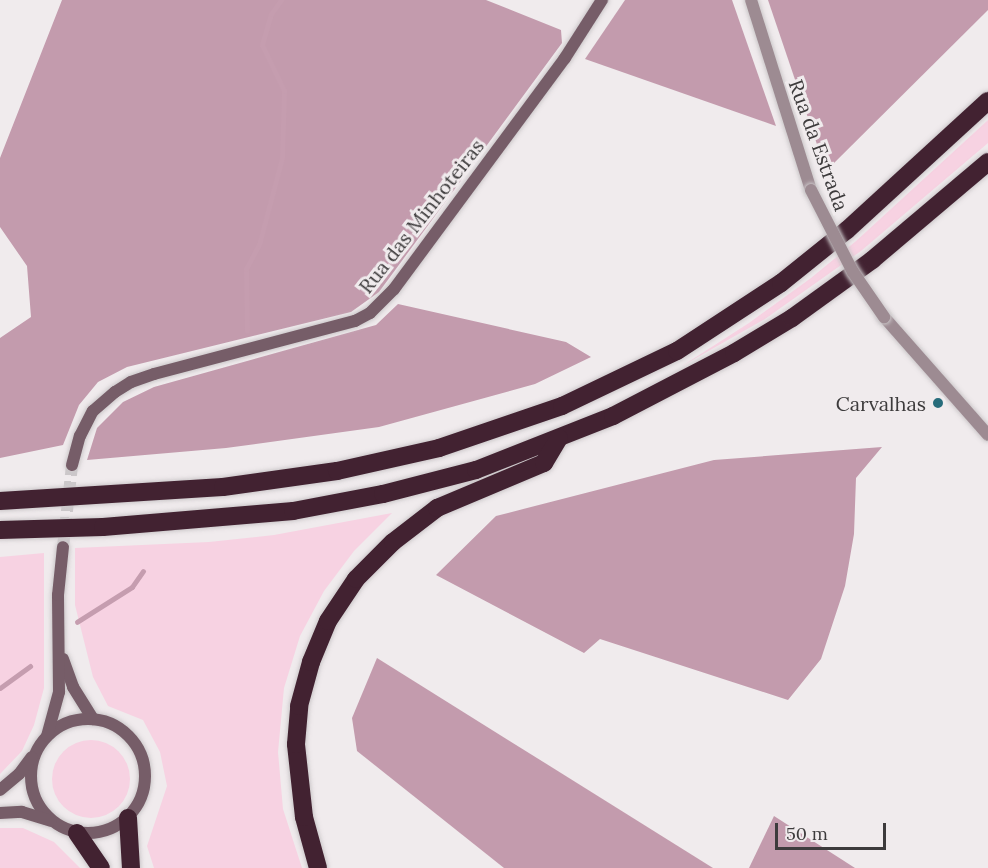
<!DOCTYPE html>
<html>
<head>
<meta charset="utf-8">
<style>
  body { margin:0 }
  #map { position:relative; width:988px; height:868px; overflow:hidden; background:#f0ebed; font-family:Lora,serif }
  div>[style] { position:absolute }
  .green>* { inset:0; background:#f7d2e2 }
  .round { border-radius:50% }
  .forest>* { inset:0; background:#c39bad }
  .stream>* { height:4.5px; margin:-2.25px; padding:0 2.25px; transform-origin:2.25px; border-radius:2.25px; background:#c59daf }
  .secondary-tunnel>* { height:12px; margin-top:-6px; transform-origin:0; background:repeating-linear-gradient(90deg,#ccc8ca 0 12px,transparent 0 18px) }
  .roads { filter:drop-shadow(0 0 2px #ccc8ca) drop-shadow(0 0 2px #ccc8ca) }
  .tertiary>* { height:12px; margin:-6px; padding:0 6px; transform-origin:6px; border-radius:6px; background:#9d8b92 }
  .secondary>* { height:12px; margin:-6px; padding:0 6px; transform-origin:6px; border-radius:6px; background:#765d68 }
  .secondary>.ring { margin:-6px; padding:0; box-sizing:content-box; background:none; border:12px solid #765d68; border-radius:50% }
  .motorway>* { height:18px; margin:-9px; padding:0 9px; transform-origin:9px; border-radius:9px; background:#422231 }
  .bridges { filter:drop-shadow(0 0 2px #ccc8ca) drop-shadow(0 0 2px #ccc8ca) }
  .tertiary-bridge>* { height:12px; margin:-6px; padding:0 6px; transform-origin:6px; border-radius:6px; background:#9d8b92 }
  .dots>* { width:16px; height:16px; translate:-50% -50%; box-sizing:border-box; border:3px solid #f0ebed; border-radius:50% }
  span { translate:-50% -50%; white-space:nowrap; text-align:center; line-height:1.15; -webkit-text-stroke:6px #f0ebed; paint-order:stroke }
  .street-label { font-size:20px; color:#3d3b3c }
  .poi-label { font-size:20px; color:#3d3b3c }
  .right { translate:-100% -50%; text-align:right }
  .scale { position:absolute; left:775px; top:823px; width:111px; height:27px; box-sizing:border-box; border:3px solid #3d3b3c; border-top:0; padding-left:8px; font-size:18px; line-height:21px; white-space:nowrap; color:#3d3b3c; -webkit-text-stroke:4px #f0ebed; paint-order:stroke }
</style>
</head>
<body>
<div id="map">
  <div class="green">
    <div style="clip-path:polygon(988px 120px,988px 143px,861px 251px,765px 319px,682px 366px,749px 323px,811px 278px,856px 241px)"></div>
    <div style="clip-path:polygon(392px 513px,354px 551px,324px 591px,300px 636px,284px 688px,278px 752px,283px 809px,302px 868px,154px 868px,147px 846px,167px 786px,160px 752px,143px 720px,108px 706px,93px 677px,75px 605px,75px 548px,209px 542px,274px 535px)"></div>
    <div style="clip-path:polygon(44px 553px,44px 688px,34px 725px,22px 751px,0 774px,0 557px)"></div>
    <div class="round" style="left:52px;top:740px;width:78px;height:78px"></div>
    <div style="clip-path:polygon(0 828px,23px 828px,54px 842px,80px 868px,0 868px)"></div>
  </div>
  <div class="forest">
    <div style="clip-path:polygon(62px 0,486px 0,561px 30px,562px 43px,379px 292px,351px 312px,127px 367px,98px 382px,79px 405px,63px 445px,0 458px,0 338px,31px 317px,27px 266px,0 227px,0 158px)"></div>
    <div style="clip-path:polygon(625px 0,732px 0,776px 126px,585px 59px)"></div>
    <div style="clip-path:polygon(768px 0,988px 0,988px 10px,826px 171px)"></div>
    <div style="clip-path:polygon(398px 304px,566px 342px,591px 357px,535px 384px,379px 427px,226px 448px,87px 460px,97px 428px,123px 402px,154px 387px,376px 325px)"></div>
    <div style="clip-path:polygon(882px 447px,856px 478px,854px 534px,845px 586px,821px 659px,788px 700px,600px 639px,584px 653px,436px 575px,496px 516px,714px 460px)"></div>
    <div style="clip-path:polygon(377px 658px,713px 868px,504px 868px,357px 751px,352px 718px)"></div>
    <div style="clip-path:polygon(774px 816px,855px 868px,749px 868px)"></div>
  </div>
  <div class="stream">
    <div style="left:247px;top:331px;width:62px;rotate:-90.9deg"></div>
    <div style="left:246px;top:269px;width:27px;rotate:-62deg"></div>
    <div style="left:259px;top:245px;width:90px;rotate:-75.2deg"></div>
    <div style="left:282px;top:158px;width:67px;rotate:-88.3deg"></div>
    <div style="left:284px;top:91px;width:51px;rotate:-115.6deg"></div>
    <div style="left:262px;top:45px;width:32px;rotate:-74deg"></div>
    <div style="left:271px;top:14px;width:17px;rotate:-54deg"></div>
    <div style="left:77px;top:622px;width:65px;rotate:-32.5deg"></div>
    <div style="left:132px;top:587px;width:19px;rotate:-55deg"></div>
    <div style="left:0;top:688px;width:37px;rotate:-36deg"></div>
  </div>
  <div class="secondary-tunnel">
    <div style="left:63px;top:547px;width:82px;rotate:-83.7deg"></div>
  </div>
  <div class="roads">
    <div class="tertiary">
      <div style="left:751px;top:0;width:199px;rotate:72.5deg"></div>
      <div style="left:884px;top:317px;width:157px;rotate:48.6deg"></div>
    </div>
    <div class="secondary">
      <div style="left:72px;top:465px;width:30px;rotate:-75deg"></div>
      <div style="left:80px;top:436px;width:28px;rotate:-63deg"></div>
      <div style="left:93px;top:411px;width:29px;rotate:-41deg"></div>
      <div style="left:115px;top:392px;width:19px;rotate:-32deg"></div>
      <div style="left:131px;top:382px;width:24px;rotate:-19deg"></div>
      <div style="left:154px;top:374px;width:208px;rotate:-14.8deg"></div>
      <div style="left:355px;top:321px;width:17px;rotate:-28deg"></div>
      <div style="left:370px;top:313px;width:34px;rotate:-45deg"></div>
      <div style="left:394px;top:289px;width:287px;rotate:-53.5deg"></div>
      <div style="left:565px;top:58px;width:69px;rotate:-57.5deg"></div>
      <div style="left:63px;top:659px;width:30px;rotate:70deg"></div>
      <div style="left:73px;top:687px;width:38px;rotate:58deg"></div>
      <div class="ring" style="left:31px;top:719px;width:102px;height:102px"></div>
      <div style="left:47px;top:736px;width:46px;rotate:-74.7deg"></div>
      <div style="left:59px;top:692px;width:97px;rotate:-90.6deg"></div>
      <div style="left:58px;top:595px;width:48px;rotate:-84.1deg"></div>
      <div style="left:0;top:790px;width:25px;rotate:-40deg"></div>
      <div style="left:19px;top:774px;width:21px;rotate:-53deg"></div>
      <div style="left:0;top:813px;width:22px;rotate:-3deg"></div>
      <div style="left:22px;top:812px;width:30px;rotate:17deg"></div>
    </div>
    <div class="motorway">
      <div style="left:0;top:501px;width:223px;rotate:-3.6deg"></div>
      <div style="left:223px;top:487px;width:115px;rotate:-8deg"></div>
      <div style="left:337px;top:471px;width:105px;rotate:-12.7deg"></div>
      <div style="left:439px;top:448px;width:130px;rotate:-18.9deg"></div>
      <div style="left:562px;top:406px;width:127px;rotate:-25.6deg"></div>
      <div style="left:677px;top:351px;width:124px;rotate:-33.2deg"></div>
      <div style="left:781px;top:283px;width:85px;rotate:-38.8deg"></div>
      <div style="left:847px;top:230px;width:191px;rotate:-42.5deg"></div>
      <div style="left:0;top:530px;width:103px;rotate:-1.7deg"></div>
      <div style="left:103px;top:527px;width:191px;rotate:-4.8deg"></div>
      <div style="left:293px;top:511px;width:92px;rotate:-10.7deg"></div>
      <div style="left:383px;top:494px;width:96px;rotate:-14.5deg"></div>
      <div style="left:476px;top:470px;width:147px;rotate:-21.5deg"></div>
      <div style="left:613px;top:416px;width:136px;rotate:-27.5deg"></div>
      <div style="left:734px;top:353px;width:68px;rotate:-31.1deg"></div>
      <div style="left:792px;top:318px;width:99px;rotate:-35.9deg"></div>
      <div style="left:872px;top:260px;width:152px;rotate:-40.2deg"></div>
      <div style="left:128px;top:818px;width:50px;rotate:86.6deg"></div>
      <div style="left:77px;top:833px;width:42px;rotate:55.6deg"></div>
      <div style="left:318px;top:868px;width:53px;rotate:-105.4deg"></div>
      <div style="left:304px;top:817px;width:73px;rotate:-96.3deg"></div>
      <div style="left:296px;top:744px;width:38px;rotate:-85deg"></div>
      <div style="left:299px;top:706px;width:46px;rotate:-74.7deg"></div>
      <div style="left:311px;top:662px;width:44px;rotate:-67.5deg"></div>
      <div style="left:328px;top:621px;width:50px;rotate:-56.3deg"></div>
      <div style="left:356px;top:579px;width:52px;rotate:-45deg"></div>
      <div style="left:393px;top:542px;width:56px;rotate:-37.7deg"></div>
      <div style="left:437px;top:508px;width:116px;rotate:-22.8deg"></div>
      <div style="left:544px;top:463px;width:29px;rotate:-59deg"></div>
    </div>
  </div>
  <div class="bridges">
    <div class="tertiary-bridge">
      <div style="left:811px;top:190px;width:92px;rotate:62.9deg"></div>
      <div style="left:853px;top:272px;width:55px;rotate:55.4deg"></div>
    </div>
  </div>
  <div class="dots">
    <div style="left:938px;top:403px;background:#276c7b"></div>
  </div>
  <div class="street-label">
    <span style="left:819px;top:145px;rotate:70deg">Rua da Estrada</span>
    <span style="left:421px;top:216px;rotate:-52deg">Rua das Minhoteiras</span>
  </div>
  <div class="poi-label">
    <span class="right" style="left:926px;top:403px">Carvalhas</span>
  </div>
  <div class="scale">50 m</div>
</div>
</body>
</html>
